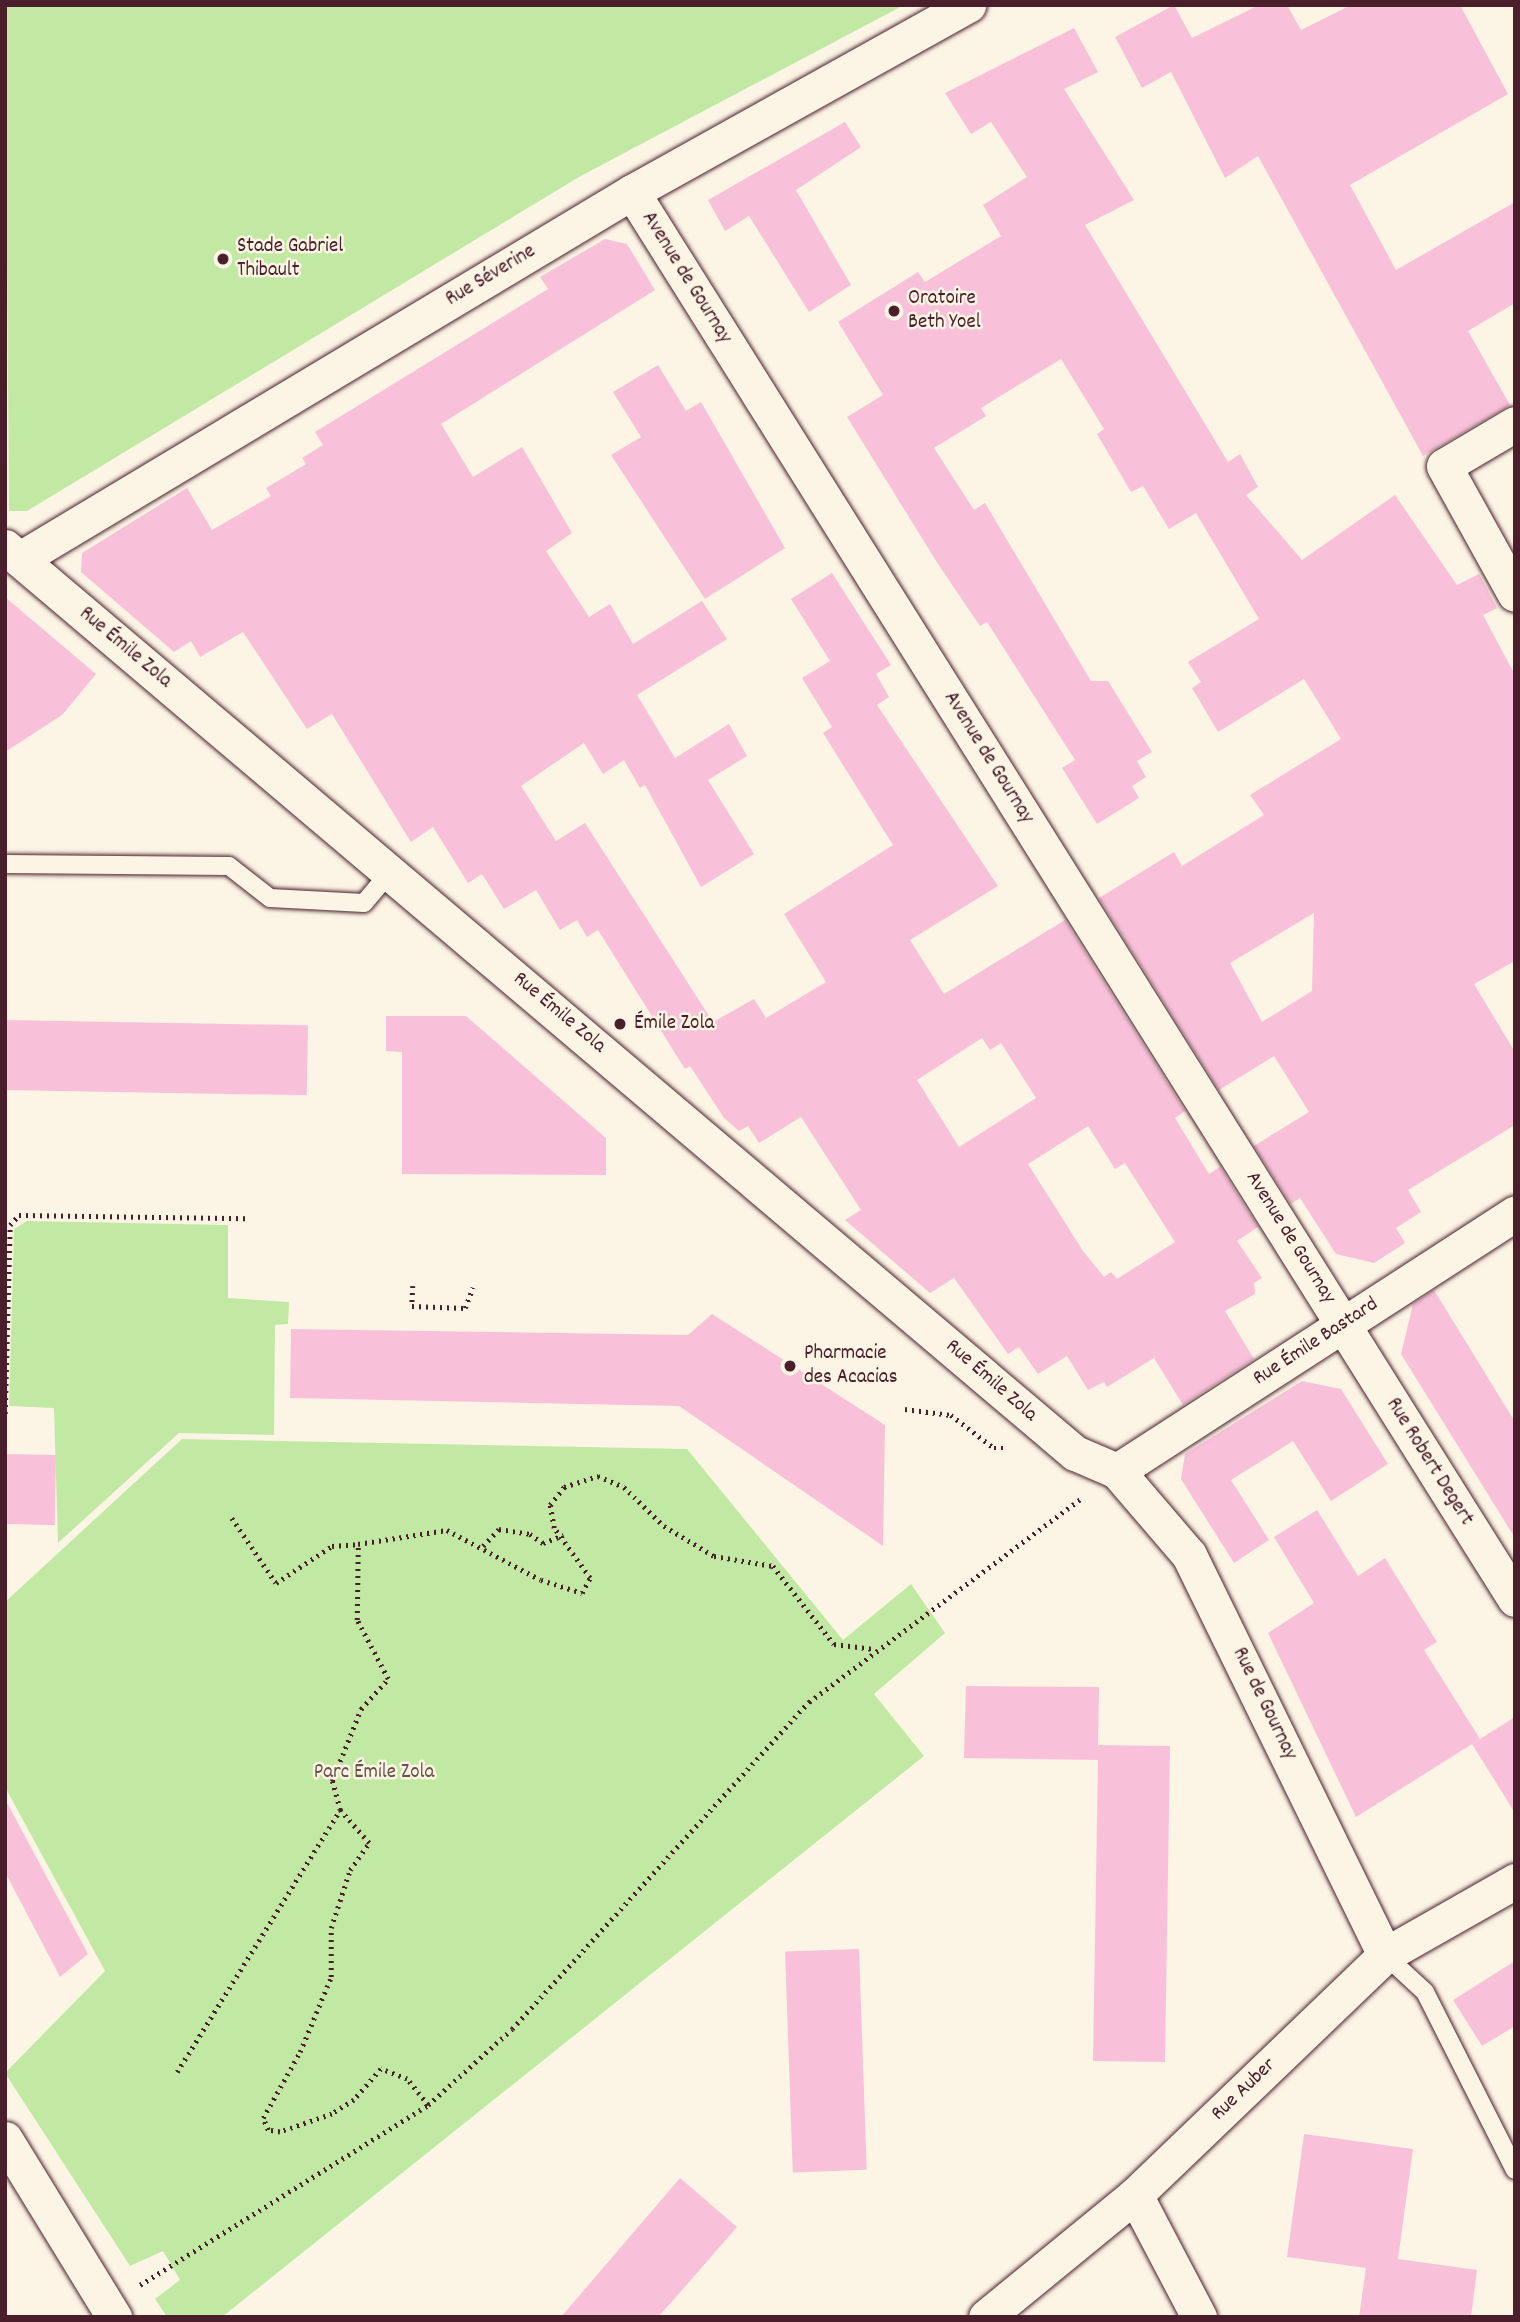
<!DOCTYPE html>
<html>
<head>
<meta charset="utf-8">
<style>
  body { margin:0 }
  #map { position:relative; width:1520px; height:2322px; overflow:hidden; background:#fcf5e5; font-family:Dekko,sans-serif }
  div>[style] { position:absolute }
  .green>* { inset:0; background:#c2e9a3 }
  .building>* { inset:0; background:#f8c1d9; transform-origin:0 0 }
  .path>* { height:4.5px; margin-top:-2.25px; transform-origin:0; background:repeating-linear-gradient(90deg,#4a1f2b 0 2px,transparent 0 7px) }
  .roads { filter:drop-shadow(0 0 2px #4a1f2b) drop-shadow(0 0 2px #4a1f2b) }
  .service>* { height:18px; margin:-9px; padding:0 9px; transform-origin:9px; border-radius:9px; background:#fcf5e5 }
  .minor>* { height:35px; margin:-17.5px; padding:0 17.5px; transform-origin:17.5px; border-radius:17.5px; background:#fcf5e5 }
  .dots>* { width:19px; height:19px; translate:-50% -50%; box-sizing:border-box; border:4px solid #fcf5e5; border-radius:50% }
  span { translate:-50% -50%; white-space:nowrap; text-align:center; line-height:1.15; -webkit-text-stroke:5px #fcf5e5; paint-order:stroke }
  .poi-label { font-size:21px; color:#4a1f2b }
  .left { translate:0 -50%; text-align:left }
  .street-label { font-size:21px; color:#4a1f2b }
  .park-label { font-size:21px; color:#685249 }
  .frame { position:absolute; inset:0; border:7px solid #4a1f2b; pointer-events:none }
</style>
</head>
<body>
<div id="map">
  <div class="green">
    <div style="clip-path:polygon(5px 5px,904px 5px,579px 177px,27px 511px,9px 511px)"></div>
    <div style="clip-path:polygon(27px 1221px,228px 1225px,228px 1298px,289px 1302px,288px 1324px,275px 1325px,274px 1435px,179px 1433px,58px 1543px,54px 1408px,9px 1406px,14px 1229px)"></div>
    <div style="clip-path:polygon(182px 1439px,687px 1449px,843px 1640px,911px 1584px,945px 1633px,874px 1694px,924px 1756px,222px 2317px,167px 2317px,155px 2299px,180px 2280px,163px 2251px,130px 2266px,5px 2073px,105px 1971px,5px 1787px,5px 1602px)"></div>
  </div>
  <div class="building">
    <div style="clip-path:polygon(1174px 5px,1192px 38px,1259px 5px,1287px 5px,1301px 30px,1351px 5px,1460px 5px,1508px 94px,1350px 185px,1396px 270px,1515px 202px,1515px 303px,1468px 331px,1510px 405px,1423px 456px,1258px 156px,1225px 178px,1171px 72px,1142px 88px,1115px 37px)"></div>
    <div style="clip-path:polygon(evenodd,1074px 28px,1098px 72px,1064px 89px,1134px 200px,1085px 225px,1228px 462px,1240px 454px,1258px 487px,1246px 495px,1302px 560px,1395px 495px,1457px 585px,1479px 574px,1497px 608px,1483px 615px,1515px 675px,1515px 961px,1474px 984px,1515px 1052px,1515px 1125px,1408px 1190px,1421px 1212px,1396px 1228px,1405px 1243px,1374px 1263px,1336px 1254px,1300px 1198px,1291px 1204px,1254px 1146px,1309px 1112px,1274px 1056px,1219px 1090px,1099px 898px,1174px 852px,1182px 866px,1264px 815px,1250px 795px,1341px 739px,1304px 679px,1218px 732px,1192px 688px,1201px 682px,1188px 662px,1259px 619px,1196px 513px,1169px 529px,1143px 486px,1131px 492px,1097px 434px,1104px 429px,1061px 359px,981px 408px,986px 416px,934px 448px,974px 510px,985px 503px,1091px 681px,1108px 681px,1152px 752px,1137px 761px,1146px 777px,1132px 786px,1139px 798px,1097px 824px,1062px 768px,1075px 760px,987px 622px,980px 626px,938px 564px,847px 417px,883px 395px,838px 322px,918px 272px,925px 282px,1001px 236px,983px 205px,1027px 177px,991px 122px,971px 134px,945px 93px,1074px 28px,1314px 913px,1312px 991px,1262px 1022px,1230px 963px,1314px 913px)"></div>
    <div style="clip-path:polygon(845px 122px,861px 147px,796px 190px,851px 285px,809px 312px,749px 216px,725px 231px,708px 200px)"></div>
    <div style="clip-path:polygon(evenodd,605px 239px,627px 244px,655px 290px,441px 424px,473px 477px,522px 447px,572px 533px,546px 551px,589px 617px,610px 604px,633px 644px,702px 601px,727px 639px,637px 695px,675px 758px,729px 724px,747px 756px,708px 780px,754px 854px,701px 887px,645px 785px,640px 788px,624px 760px,603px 774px,584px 743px,521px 786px,556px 841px,585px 823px,713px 1022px,754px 999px,766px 1018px,826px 982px,784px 914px,893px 845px,823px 733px,832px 727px,802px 678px,830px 661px,791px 599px,832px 573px,891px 665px,876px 674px,889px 697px,877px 705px,998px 886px,910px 940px,944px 994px,1065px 920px,1185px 1111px,1175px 1118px,1209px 1174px,1220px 1167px,1258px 1227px,1237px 1241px,1262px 1278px,1254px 1283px,1255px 1294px,1225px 1311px,1254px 1359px,1183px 1405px,1154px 1358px,1107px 1387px,1104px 1382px,1088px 1390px,1067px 1356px,1038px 1374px,1019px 1347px,1008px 1354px,954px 1278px,930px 1293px,845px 1220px,861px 1210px,801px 1117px,759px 1143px,748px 1126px,739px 1131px,724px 1118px,690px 1066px,685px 1069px,598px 930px,587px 937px,577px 920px,560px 930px,536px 890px,504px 909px,482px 874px,468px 883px,433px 827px,411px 842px,332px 714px,307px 729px,243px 632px,200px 657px,191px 641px,174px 652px,81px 572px,82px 553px,187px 488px,212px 530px,271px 496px,266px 488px,306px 464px,302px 458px,323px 445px,315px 432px,548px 289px,540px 277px,605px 239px,982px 1038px,990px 1050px,1001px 1043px,1036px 1098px,959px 1147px,917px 1080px,982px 1038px,605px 239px,1088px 1126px,1115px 1169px,1125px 1163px,1175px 1242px,1117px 1279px,1111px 1272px,1104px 1277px,1083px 1251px,1028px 1164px,1088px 1126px)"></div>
    <div style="clip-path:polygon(658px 365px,686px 411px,701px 402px,785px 548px,705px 599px,611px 455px,641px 437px,613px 392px)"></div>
    <div style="clip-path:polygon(5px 597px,96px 674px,62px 715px,5px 752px)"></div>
    <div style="clip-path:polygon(386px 1016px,466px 1016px,606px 1138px,606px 1175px,402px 1174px,402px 1052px,386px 1051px)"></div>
    <div style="left:5px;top:1020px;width:303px;height:70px;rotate:1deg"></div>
    <div style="clip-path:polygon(1434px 1290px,1515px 1422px,1515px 1538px,1401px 1354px,1413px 1304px)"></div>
    <div style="clip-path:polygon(712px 1314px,885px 1425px,883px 1546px,679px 1406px,290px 1398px,291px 1329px,688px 1335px)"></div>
    <div style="clip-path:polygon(1302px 1381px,1341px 1389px,1388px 1464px,1331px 1501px,1293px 1441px,1231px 1480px,1269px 1540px,1234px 1563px,1181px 1479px,1185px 1454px)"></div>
    <div style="left:5px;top:1454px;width:51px;height:70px;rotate:1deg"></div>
    <div style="clip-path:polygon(1317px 1510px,1358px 1576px,1385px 1558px,1437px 1642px,1424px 1650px,1480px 1739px,1356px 1817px,1268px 1633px,1314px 1603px,1274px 1537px)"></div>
    <div style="clip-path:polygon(966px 1686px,1099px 1687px,1098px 1745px,1170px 1746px,1165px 2062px,1093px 2061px,1098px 1760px,964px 1758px)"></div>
    <div style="clip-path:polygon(1515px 1717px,1515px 1813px,1472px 1744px)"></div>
    <div style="clip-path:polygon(5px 1799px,88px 1954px,60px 1977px,5px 1872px)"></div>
    <div style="left:859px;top:1949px;width:221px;height:74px;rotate:88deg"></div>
    <div style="clip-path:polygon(1515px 1961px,1515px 2026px,1482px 2046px,1453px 2000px)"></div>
    <div style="clip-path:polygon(1304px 2134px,1413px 2149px,1398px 2259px,1477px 2270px,1471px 2317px,1359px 2317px,1366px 2268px,1287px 2257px)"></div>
    <div style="clip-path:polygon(680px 2178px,737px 2227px,676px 2297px,658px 2317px,561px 2317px)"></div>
  </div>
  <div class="path">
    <div style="left:413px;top:1286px;width:20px;rotate:93deg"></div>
    <div style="left:412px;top:1306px;width:53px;rotate:2.2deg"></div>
    <div style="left:465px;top:1308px;width:22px;rotate:-69deg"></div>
    <div style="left:905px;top:1409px;width:46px;rotate:7.4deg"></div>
    <div style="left:951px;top:1415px;width:54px;rotate:37.5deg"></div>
    <div style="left:994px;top:1448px;width:14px"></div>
    <div style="left:5px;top:1414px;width:189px;rotate:-88.5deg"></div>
    <div style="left:10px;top:1225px;width:13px;rotate:-48deg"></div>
    <div style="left:19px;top:1215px;width:228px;rotate:0.8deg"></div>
    <div style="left:232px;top:1518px;width:78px;rotate:55.9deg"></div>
    <div style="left:276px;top:1583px;width:67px;rotate:-33.5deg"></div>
    <div style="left:332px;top:1546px;width:26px;rotate:-4deg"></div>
    <div style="left:483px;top:1546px;width:23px;rotate:-47deg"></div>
    <div style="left:499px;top:1529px;width:31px;rotate:9deg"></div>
    <div style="left:530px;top:1534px;width:16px;rotate:35deg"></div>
    <div style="left:543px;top:1543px;width:22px;rotate:-21deg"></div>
    <div style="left:177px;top:2072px;width:309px;rotate:-58.1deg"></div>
    <div style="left:428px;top:2105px;width:33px;rotate:-129deg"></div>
    <div style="left:407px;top:2079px;width:28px;rotate:-159deg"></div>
    <div style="left:381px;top:2069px;width:41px;rotate:131.1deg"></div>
    <div style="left:354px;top:2100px;width:26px;rotate:148deg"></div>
    <div style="left:332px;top:2114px;width:55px;rotate:160.9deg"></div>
    <div style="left:280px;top:2132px;width:12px;rotate:-171deg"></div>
    <div style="left:268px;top:2130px;width:13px;rotate:-113deg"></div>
    <div style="left:263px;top:2118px;width:76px;rotate:-60.7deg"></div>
    <div style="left:300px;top:2052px;width:81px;rotate:-67.5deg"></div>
    <div style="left:331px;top:1977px;width:49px;rotate:-90deg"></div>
    <div style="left:331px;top:1928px;width:61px;rotate:-71.9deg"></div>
    <div style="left:350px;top:1870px;width:33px;rotate:-55deg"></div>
    <div style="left:369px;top:1843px;width:44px;rotate:-131.3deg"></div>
    <div style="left:340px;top:1810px;width:30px;rotate:-105deg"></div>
    <div style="left:332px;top:1781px;width:78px;rotate:-68.1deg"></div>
    <div style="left:361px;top:1709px;width:40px;rotate:-48deg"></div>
    <div style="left:388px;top:1679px;width:67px;rotate:-117.7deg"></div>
    <div style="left:357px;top:1620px;width:76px;rotate:-89.2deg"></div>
    <div style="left:358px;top:1544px;width:90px;rotate:-8.9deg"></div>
    <div style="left:447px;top:1530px;width:106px;rotate:28deg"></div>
    <div style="left:541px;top:1580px;width:43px;rotate:17.6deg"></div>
    <div style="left:582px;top:1593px;width:17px;rotate:-62deg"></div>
    <div style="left:590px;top:1578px;width:62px;rotate:-125.8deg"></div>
    <div style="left:554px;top:1528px;width:23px;rotate:-100deg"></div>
    <div style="left:550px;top:1505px;width:23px;rotate:-52deg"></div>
    <div style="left:564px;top:1487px;width:36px;rotate:-18deg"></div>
    <div style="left:598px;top:1476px;width:28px;rotate:23deg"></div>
    <div style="left:624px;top:1487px;width:56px;rotate:44.3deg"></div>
    <div style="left:664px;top:1526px;width:58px;rotate:31deg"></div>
    <div style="left:714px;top:1556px;width:60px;rotate:9.6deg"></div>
    <div style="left:773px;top:1566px;width:99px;rotate:52deg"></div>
    <div style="left:834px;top:1644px;width:40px;rotate:7.1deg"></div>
    <div style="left:140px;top:2285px;width:340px;rotate:-32deg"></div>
    <div style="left:428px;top:2105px;width:113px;rotate:-42.1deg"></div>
    <div style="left:512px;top:2029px;width:442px;rotate:-47.8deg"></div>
    <div style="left:809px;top:1702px;width:339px;rotate:-36.8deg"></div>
  </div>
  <div class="roads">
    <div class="service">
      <div style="left:5px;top:864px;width:224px;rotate:0.5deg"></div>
      <div style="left:229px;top:866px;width:52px;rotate:38deg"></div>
      <div style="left:270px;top:898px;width:94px;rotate:3deg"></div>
      <div style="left:364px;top:903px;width:42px;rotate:-49.8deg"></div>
      <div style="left:1385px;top:1955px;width:54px;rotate:42.8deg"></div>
      <div style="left:1425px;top:1992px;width:199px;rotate:63.2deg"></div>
    </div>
    <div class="minor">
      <div style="left:632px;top:192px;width:1661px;rotate:57.89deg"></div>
      <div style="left:1515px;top:424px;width:82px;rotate:149.4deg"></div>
      <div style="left:1444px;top:466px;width:146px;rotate:61deg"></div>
      <div style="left:5px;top:547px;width:1402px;rotate:40.26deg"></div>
      <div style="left:1075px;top:1453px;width:46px;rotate:23.2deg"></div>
      <div style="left:1117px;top:1471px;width:111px;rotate:49.4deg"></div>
      <div style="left:1189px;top:1555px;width:445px;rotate:63.9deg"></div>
      <div style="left:20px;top:559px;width:714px;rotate:-30.95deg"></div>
      <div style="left:632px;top:192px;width:385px;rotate:-29.1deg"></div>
      <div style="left:1117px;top:1471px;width:474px;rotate:-32.9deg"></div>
      <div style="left:5px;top:2139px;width:209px;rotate:58.5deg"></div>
      <div style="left:1135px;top:2195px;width:138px;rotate:62.3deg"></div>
      <div style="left:986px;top:2317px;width:193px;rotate:-39.3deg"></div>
      <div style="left:1135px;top:2195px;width:347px;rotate:-43.8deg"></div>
      <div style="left:1385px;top:1955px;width:150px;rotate:-29.6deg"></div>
    </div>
  </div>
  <div class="dots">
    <div style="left:223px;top:259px;background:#4a1f2b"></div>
    <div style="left:894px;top:311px;background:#4a1f2b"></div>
    <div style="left:620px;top:1024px;background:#4a1f2b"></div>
    <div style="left:790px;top:1366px;background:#4a1f2b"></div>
  </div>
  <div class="poi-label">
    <span class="left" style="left:237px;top:259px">Stade Gabriel<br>Thibault</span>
    <span class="left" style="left:908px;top:311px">Oratoire<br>Beth Yoel</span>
    <span class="left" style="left:634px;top:1024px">Émile Zola</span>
    <span class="left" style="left:804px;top:1366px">Pharmacie<br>des Acacias</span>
  </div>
  <div class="street-label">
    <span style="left:491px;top:276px;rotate:-31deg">Rue Séverine</span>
    <span style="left:686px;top:278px;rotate:58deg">Avenue de Gournay</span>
    <span style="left:125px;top:648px;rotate:40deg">Rue Émile Zola</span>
    <span style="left:988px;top:758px;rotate:58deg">Avenue de Gournay</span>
    <span style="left:559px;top:1013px;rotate:40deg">Rue Émile Zola</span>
    <span style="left:1290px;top:1238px;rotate:58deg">Avenue de Gournay</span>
    <span style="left:1316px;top:1342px;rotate:-33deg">Rue Émile Bastard</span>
    <span style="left:991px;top:1381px;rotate:41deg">Rue Émile Zola</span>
    <span style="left:1429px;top:1462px;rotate:58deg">Rue Robert Degert</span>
    <span style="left:1264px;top:1704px;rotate:64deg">Rue de Gournay</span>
    <span style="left:1244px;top:2090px;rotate:-44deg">Rue Auber</span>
  </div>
  <div class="park-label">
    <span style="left:374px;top:1773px">Parc Émile Zola</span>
  </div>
  <div class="frame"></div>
</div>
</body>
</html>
